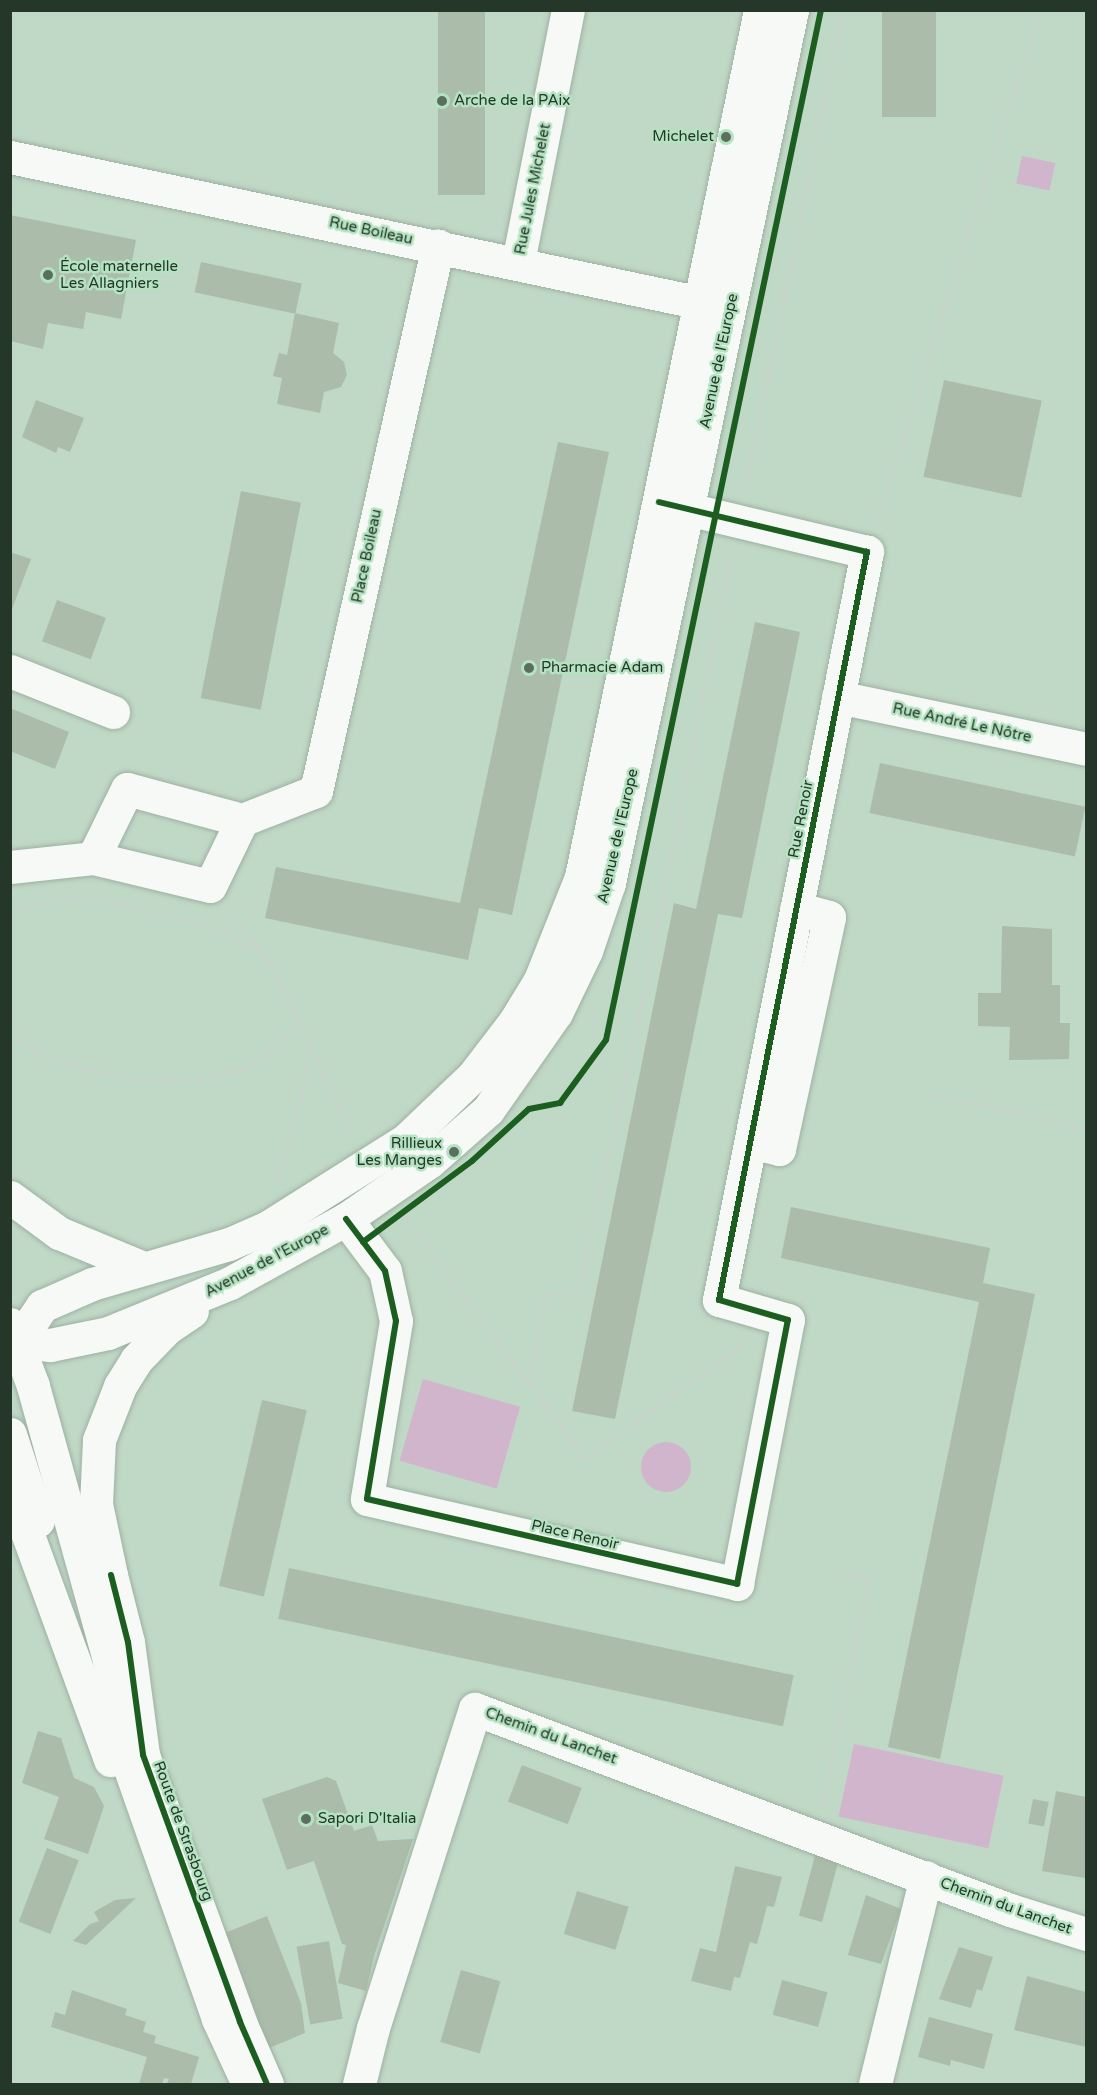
<!DOCTYPE html>
<html>
<head>
<meta charset="utf-8">
<style>
  body { margin:0 }
  #map { position:relative; width:1097px; height:2095px; overflow:hidden; background:#c0d8c6; font-family:"Varela Round",sans-serif }
  div>[style] { position:absolute }
  .green>* { inset:0; background:#d0b5cd; transform-origin:0 0 }
  .round { border-radius:50% }
  .building>* { inset:0; background:#acbcab; transform-origin:0 0 }
  .path>* { height:4px; margin-top:-2px; transform-origin:0; background:repeating-linear-gradient(90deg,#cad2cc 0 4.5px,transparent 0 9px) }
  .roads { filter:drop-shadow(0 0 2px #9db1a2) drop-shadow(0 0 2px #9db1a2) }
  .minor>* { height:33px; margin:-16.5px; padding:0 16.5px; transform-origin:16.5px; border-radius:16.5px; background:#f6f9f6 }
  .major>* { height:33px; margin:-16.5px; padding:0 16.5px; transform-origin:16.5px; border-radius:16.5px; background:#f6f9f6 }
  .cycleway>* { height:6px; margin:-3px; padding:0 3px; transform-origin:3px; border-radius:3px; background:#1b5e20 }
  .dots>* { width:16px; height:16px; translate:-50% -50%; box-sizing:border-box; border:3px solid #b5e3c1; border-radius:50% }
  span { translate:-50% -50%; white-space:nowrap; text-align:center; line-height:1.15; -webkit-text-stroke:5px #b5e3c1; paint-order:stroke }
  .poi-label { font-size:15px; color:#243729 }
  .left { translate:0 -50%; text-align:left }
  .right { translate:-100% -50%; text-align:right }
  .street-label { font-size:15px; color:#243729 }
  .frame { position:absolute; inset:0; border:12px solid #243729; pointer-events:none }
</style>
</head>
<body>
<div id="map">
  <div class="green">
    <div style="left:1022px;top:156px;width:34px;height:28px;rotate:12deg"></div>
    <div style="left:423px;top:1379px;width:101px;height:85px;rotate:16deg"></div>
    <div class="round" style="left:641px;top:1442px;width:50px;height:50px"></div>
    <div style="left:854px;top:1744px;width:153px;height:74px;rotate:12deg"></div>
  </div>
  <div class="building">
    <div style="left:438px;top:10px;width:47px;height:185px"></div>
    <div style="left:882px;top:10px;width:54px;height:107px"></div>
    <div style="clip-path:polygon(10px 215px,136px 240px,121px 319px,86px 312px,83px 329px,48px 323px,43px 349px,10px 341px)"></div>
    <div style="left:201px;top:262px;width:103px;height:31px;rotate:12deg"></div>
    <div style="clip-path:polygon(295px 313px,339px 323px,333px 353px,344px 362px,347px 375px,341px 387px,324px 392px,320px 413px,277px 404px,282px 378px,273px 376px,279px 353px,287px 355px)"></div>
    <div style="left:944px;top:380px;width:100px;height:99px;rotate:12deg"></div>
    <div style="clip-path:polygon(36px 400px,84px 418px,70px 452px,58px 447px,56px 453px,22px 437px)"></div>
    <div style="clip-path:polygon(558px 442px,609px 452px,512px 915px,479px 908px,468px 960px,265px 918px,276px 867px,460px 903px)"></div>
    <div style="left:241px;top:491px;width:61px;height:211px;rotate:11deg"></div>
    <div style="clip-path:polygon(10px 552px,31px 559px,12px 609px,10px 608px)"></div>
    <div style="left:57px;top:600px;width:52px;height:44px;rotate:20deg"></div>
    <div style="clip-path:polygon(755px 622px,800px 632px,742px 918px,718px 914px,615px 1419px,572px 1411px,674px 903px,696px 909px)"></div>
    <div style="clip-path:polygon(10px 708px,69px 732px,55px 769px,10px 751px)"></div>
    <div style="left:880px;top:763px;width:210px;height:51px;rotate:12deg"></div>
    <div style="clip-path:polygon(1002px 926px,1052px 929px,1052px 985px,1060px 985px,1060px 1023px,1070px 1023px,1069px 1059px,1009px 1060px,1010px 1027px,978px 1026px,978px 993px,1001px 993px)"></div>
    <div style="clip-path:polygon(791px 1207px,990px 1248px,983px 1283px,1035px 1294px,940px 1759px,888px 1747px,979px 1302px,781px 1258px)"></div>
    <div style="left:262px;top:1400px;width:46px;height:191px;rotate:13deg"></div>
    <div style="left:289px;top:1568px;width:516px;height:52px;rotate:12deg"></div>
    <div style="clip-path:polygon(38px 1731px,61px 1738px,74px 1778px,94px 1787px,104px 1806px,88px 1854px,44px 1839px,59px 1797px,22px 1783px)"></div>
    <div style="left:522px;top:1765px;width:64px;height:39px;rotate:21deg"></div>
    <div style="clip-path:polygon(327px 1777px,336px 1781px,354px 1831px,372px 1825px,378px 1841px,413px 1839px,374px 1956px,366px 1991px,338px 1983px,346px 1945px,342px 1944px,314px 1861px,287px 1870px,262px 1799px)"></div>
    <div style="clip-path:polygon(1056px 1791px,1086px 1797px,1085px 1878px,1042px 1871px)"></div>
    <div style="left:1033px;top:1799px;width:16px;height:25px;rotate:11deg"></div>
    <div style="left:47px;top:1848px;width:34px;height:79px;rotate:21deg"></div>
    <div style="left:816px;top:1852px;width:24px;height:66px;rotate:15deg"></div>
    <div style="clip-path:polygon(735px 1866px,782px 1877px,774px 1907px,767px 1906px,757px 1944px,750px 1942px,740px 1978px,734px 1977px,731px 1991px,691px 1981px,700px 1948px,716px 1952px)"></div>
    <div style="left:577px;top:1891px;width:54px;height:45px;rotate:17deg"></div>
    <div style="clip-path:polygon(866px 1895px,901px 1909px,881px 1964px,848px 1955px)"></div>
    <div style="clip-path:polygon(136px 1898px,86px 1945px,73px 1941px,90px 1924px,99px 1921px,94px 1912px,115px 1900px)"></div>
    <div style="clip-path:polygon(267px 1916px,301px 2003px,305px 2033px,267px 2049px,222px 1934px)"></div>
    <div style="left:329px;top:1941px;width:79px;height:33px;rotate:80deg"></div>
    <div style="clip-path:polygon(959px 1947px,993px 1957px,982px 1991px,977px 1989px,971px 2008px,939px 1999px)"></div>
    <div style="left:461px;top:1970px;width:41px;height:75px;rotate:16deg"></div>
    <div style="clip-path:polygon(1027px 1976px,1086px 1992px,1086px 2047px,1014px 2030px)"></div>
    <div style="left:782px;top:1980px;width:47px;height:36px;rotate:15deg"></div>
    <div style="clip-path:polygon(72px 1990px,127px 2009px,125px 2015px,146px 2022px,143px 2032px,156px 2036px,154px 2043px,199px 2057px,191px 2084px,167px 2084px,169px 2079px,164px 2078px,162px 2084px,139px 2084px,147px 2057px,51px 2027px,55px 2012px,65px 2015px)"></div>
    <div style="clip-path:polygon(929px 2017px,993px 2034px,984px 2069px,951px 2060px,950px 2066px,918px 2057px)"></div>
  </div>
  <div class="path">
    <div style="left:745px;top:489px;width:489px;rotate:-78.3deg"></div>
    <div style="left:876px;top:523px;width:539px;rotate:-72.17deg"></div>
    <div style="left:10px;top:909px;width:57px;rotate:-9.1deg"></div>
    <div style="left:66px;top:900px;width:48px;rotate:2.4deg"></div>
    <div style="left:114px;top:902px;width:101px;rotate:14.9deg"></div>
    <div style="left:212px;top:928px;width:52px;rotate:25.1deg"></div>
    <div style="left:229px;top:911px;width:70px;rotate:52deg"></div>
    <div style="left:272px;top:966px;width:186px;rotate:64.5deg"></div>
    <div style="left:10px;top:1034px;width:33px;rotate:35deg"></div>
    <div style="left:37px;top:1053px;width:48px;rotate:19.6deg"></div>
    <div style="left:82px;top:1069px;width:53px;rotate:10.9deg"></div>
    <div style="left:134px;top:1079px;width:65px;rotate:0.9deg"></div>
    <div style="left:199px;top:1080px;width:47px;rotate:-13.4deg"></div>
    <div style="left:245px;top:1069px;width:39px;rotate:-35deg"></div>
    <div style="left:277px;top:1047px;width:33px;rotate:-50deg"></div>
    <div style="left:932px;top:1095px;width:157px;rotate:12.1deg"></div>
    <div style="left:276px;top:1182px;width:86px;rotate:-73deg"></div>
    <div style="left:301px;top:1100px;width:54px;rotate:-80.4deg"></div>
    <div style="left:404px;top:1217px;width:303px;rotate:53.1deg"></div>
    <div style="left:586px;top:1459px;width:188px;rotate:-36.1deg"></div>
    <div style="left:738px;top:1348px;width:7px;rotate:-74deg"></div>
    <div style="left:529px;top:1384px;width:91px;rotate:-79.2deg"></div>
    <div style="left:546px;top:1295px;width:31px;rotate:2deg"></div>
    <div style="left:577px;top:1296px;width:306px;rotate:-77.4deg"></div>
    <div style="left:644px;top:997px;width:454px;rotate:-78.8deg"></div>
    <div style="left:823px;top:1805px;width:232px;rotate:-78.3deg"></div>
    <div style="left:870px;top:1578px;width:30px;rotate:-168deg"></div>
  </div>
  <div class="roads">
    <div class="minor">
      <div style="left:10px;top:157px;width:726px;rotate:11.93deg"></div>
      <div style="left:518px;top:262px;width:257px;rotate:-78.8deg"></div>
      <div style="left:10px;top:671px;width:111px;rotate:21.7deg"></div>
      <div style="left:838px;top:697px;width:253px;rotate:11.8deg"></div>
      <div style="left:93px;top:858px;width:77px;rotate:-63.8deg"></div>
      <div style="left:127px;top:789px;width:119px;rotate:15.1deg"></div>
      <div style="left:242px;top:820px;width:79px;rotate:-21.4deg"></div>
      <div style="left:316px;top:791px;width:559px;rotate:-77.4deg"></div>
      <div style="left:10px;top:867px;width:83px;rotate:-6.2deg"></div>
      <div style="left:93px;top:858px;width:120px;rotate:13.5deg"></div>
      <div style="left:210px;top:886px;width:73px;rotate:-64.1deg"></div>
      <div style="left:751px;top:1142px;width:29px;rotate:14deg"></div>
      <div style="left:779px;top:1149px;width:237px;rotate:-77.8deg"></div>
      <div style="left:829px;top:917px;width:34px;rotate:-165deg"></div>
      <div style="left:10px;top:1197px;width:61px;rotate:36.3deg"></div>
      <div style="left:59px;top:1233px;width:89px;rotate:22.5deg"></div>
      <div style="left:346px;top:1219px;width:65px;rotate:53.1deg"></div>
      <div style="left:385px;top:1271px;width:51px;rotate:77.6deg"></div>
      <div style="left:396px;top:1321px;width:180px;rotate:99.3deg"></div>
      <div style="left:367px;top:1499px;width:380px;rotate:12.9deg"></div>
      <div style="left:737px;top:1584px;width:269px;rotate:-79.1deg"></div>
      <div style="left:788px;top:1320px;width:72px;rotate:-163.8deg"></div>
      <div style="left:719px;top:1300px;width:763px;rotate:-78.81deg"></div>
      <div style="left:867px;top:552px;width:214px;rotate:-166.5deg"></div>
      <div style="left:10px;top:1337px;width:7px;rotate:34deg"></div>
      <div style="left:16px;top:1341px;width:34px;rotate:7deg"></div>
      <div style="left:50px;top:1345px;width:59px;rotate:-11.7deg"></div>
      <div style="left:108px;top:1333px;width:132px;rotate:-22.3deg"></div>
      <div style="left:230px;top:1283px;width:132px;rotate:-28.9deg"></div>
      <div style="left:346px;top:1219px;width:102px;rotate:-34.6deg"></div>
      <div style="left:430px;top:1161px;width:77px;rotate:-41.3deg"></div>
      <div style="left:488px;top:1110px;width:118px;rotate:-55deg"></div>
      <div style="left:556px;top:1013px;width:69px;rotate:-64.2deg"></div>
      <div style="left:586px;top:951px;width:72px;rotate:-71.3deg"></div>
      <div style="left:609px;top:883px;width:892px;rotate:-78.16deg"></div>
      <div style="left:10px;top:1354px;width:58px;rotate:-56.3deg"></div>
      <div style="left:42px;top:1306px;width:55px;rotate:-23.7deg"></div>
      <div style="left:92px;top:1284px;width:143px;rotate:-16.3deg"></div>
      <div style="left:229px;top:1244px;width:43px;rotate:-23.6deg"></div>
      <div style="left:268px;top:1227px;width:165px;rotate:-32.3deg"></div>
      <div style="left:407px;top:1139px;width:91px;rotate:-43.7deg"></div>
      <div style="left:473px;top:1076px;width:69px;rotate:-52.6deg"></div>
      <div style="left:515px;top:1021px;width:48px;rotate:-58.6deg"></div>
      <div style="left:540px;top:980px;width:111px;rotate:-68.3deg"></div>
      <div style="left:581px;top:877px;width:885px;rotate:-78.33deg"></div>
      <div style="left:10px;top:1434px;width:91px;rotate:72.2deg"></div>
      <div style="left:111px;top:1575px;width:69px;rotate:75.8deg"></div>
      <div style="left:128px;top:1642px;width:114px;rotate:82.4deg"></div>
      <div style="left:143px;top:1755px;width:284px;rotate:70deg"></div>
      <div style="left:240px;top:2022px;width:68px;rotate:66.5deg"></div>
      <div style="left:110px;top:1598px;width:23px;rotate:-88deg"></div>
      <div style="left:111px;top:1575px;width:73px;rotate:-101.9deg"></div>
      <div style="left:96px;top:1504px;width:64px;rotate:-87.3deg"></div>
      <div style="left:99px;top:1440px;width:58px;rotate:-68.7deg"></div>
      <div style="left:120px;top:1386px;width:31px;rotate:-58deg"></div>
      <div style="left:136px;top:1360px;width:45px;rotate:-45.9deg"></div>
      <div style="left:167px;top:1328px;width:30px;rotate:-34deg"></div>
      <div style="left:359px;top:2084px;width:58px;rotate:-76deg"></div>
      <div style="left:373px;top:2028px;width:335px;rotate:-72.3deg"></div>
      <div style="left:475px;top:1709px;width:572px;rotate:20.59deg"></div>
      <div style="left:1010px;top:1910px;width:80px;rotate:17.5deg"></div>
      <div style="left:875px;top:2084px;width:213px;rotate:-76.2deg"></div>
    </div>
    <div class="major">
      <div style="left:10px;top:1324px;width:66px;rotate:69.6deg"></div>
      <div style="left:33px;top:1386px;width:284px;rotate:74.5deg"></div>
      <div style="left:109px;top:1660px;width:105px;rotate:79.5deg"></div>
      <div style="left:128px;top:1763px;width:271px;rotate:70.6deg"></div>
      <div style="left:218px;top:2019px;width:72px;rotate:65.2deg"></div>
      <div style="left:10px;top:1486px;width:292px;rotate:69.9deg"></div>
    </div>
  </div>
  <div class="cycleway">
    <div style="left:346px;top:1219px;width:65px;rotate:53.1deg"></div>
    <div style="left:385px;top:1271px;width:51px;rotate:77.6deg"></div>
    <div style="left:396px;top:1321px;width:180px;rotate:99.3deg"></div>
    <div style="left:367px;top:1499px;width:380px;rotate:12.9deg"></div>
    <div style="left:737px;top:1584px;width:269px;rotate:-79.1deg"></div>
    <div style="left:788px;top:1320px;width:72px;rotate:-163.8deg"></div>
    <div style="left:719px;top:1300px;width:763px;rotate:-78.81deg"></div>
    <div style="left:867px;top:552px;width:214px;rotate:-166.5deg"></div>
    <div style="left:363px;top:1242px;width:136px;rotate:-36.6deg"></div>
    <div style="left:472px;top:1161px;width:77px;rotate:-42.4deg"></div>
    <div style="left:529px;top:1109px;width:32px;rotate:-11deg"></div>
    <div style="left:560px;top:1103px;width:78px;rotate:-53.9deg"></div>
    <div style="left:606px;top:1040px;width:1052px;rotate:-78.21deg"></div>
    <div style="left:111px;top:1575px;width:69px;rotate:75.8deg"></div>
    <div style="left:128px;top:1642px;width:114px;rotate:82.4deg"></div>
    <div style="left:143px;top:1755px;width:284px;rotate:70deg"></div>
    <div style="left:240px;top:2022px;width:68px;rotate:66.5deg"></div>
  </div>
  <div class="dots">
    <div style="left:442px;top:101px;background:#5b6f60"></div>
    <div style="left:726px;top:137px;background:#5b6f60"></div>
    <div style="left:48px;top:275px;background:#5b6f60"></div>
    <div style="left:529px;top:668px;background:#5b6f60"></div>
    <div style="left:454px;top:1152px;background:#5b6f60"></div>
    <div style="left:306px;top:1819px;background:#5b6f60"></div>
  </div>
  <div class="poi-label">
    <span class="left" style="left:454px;top:101px">Arche de la PAix</span>
    <span class="right" style="left:714px;top:137px">Michelet</span>
    <span class="left" style="left:60px;top:275px">École maternelle<br>Les Allagniers</span>
    <span class="left" style="left:541px;top:668px">Pharmacie Adam</span>
    <span class="right" style="left:442px;top:1152px">Rillieux<br>Les Manges</span>
    <span class="left" style="left:318px;top:1819px">Sapori D'Italia</span>
  </div>
  <div class="street-label">
    <span style="left:533px;top:189px;rotate:-79deg">Rue Jules Michelet</span>
    <span style="left:371px;top:231px;rotate:12deg">Rue Boileau</span>
    <span style="left:719px;top:361px;rotate:-78deg">Avenue de l'Europe</span>
    <span style="left:367px;top:556px;rotate:-78deg">Place Boileau</span>
    <span style="left:962px;top:723px;rotate:12deg">Rue André Le Nôtre</span>
    <span style="left:801px;top:819px;rotate:-79deg">Rue Renoir</span>
    <span style="left:618px;top:836px;rotate:-77deg">Avenue de l'Europe</span>
    <span style="left:267px;top:1261px;rotate:-28deg">Avenue de l'Europe</span>
    <span style="left:575px;top:1535px;rotate:13deg">Place Renoir</span>
    <span style="left:551px;top:1736px;rotate:20deg">Chemin du Lanchet</span>
    <span style="left:183px;top:1831px;rotate:70deg">Route de Strasbourg</span>
    <span style="left:1006px;top:1906px;rotate:20deg">Chemin du Lanchet</span>
  </div>
  <div class="frame"></div>
</div>
</body>
</html>
